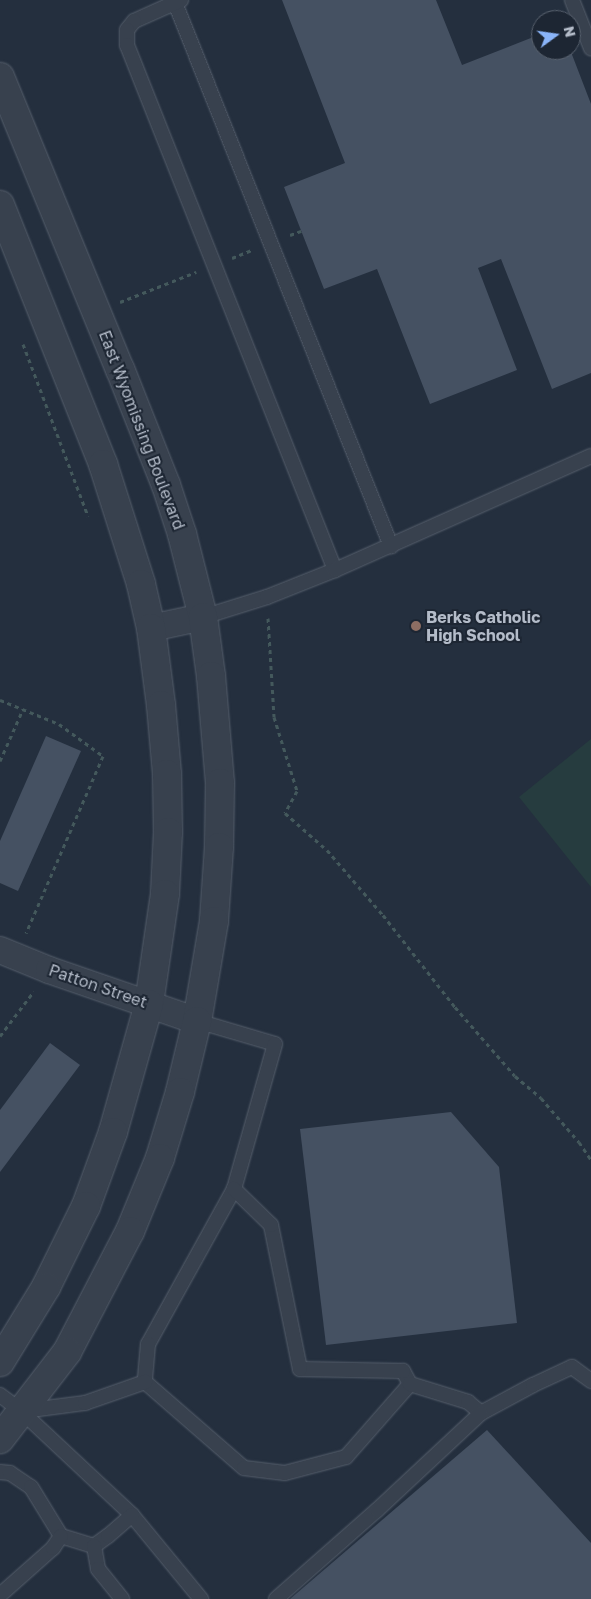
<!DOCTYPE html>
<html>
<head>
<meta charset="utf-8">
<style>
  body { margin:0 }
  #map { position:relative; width:591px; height:1599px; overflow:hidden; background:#242f3e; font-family:"Golos Text",sans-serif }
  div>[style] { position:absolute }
  .green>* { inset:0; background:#263c3f }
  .building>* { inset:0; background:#455162 }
  .path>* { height:3px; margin-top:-1.5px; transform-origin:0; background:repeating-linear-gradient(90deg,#44595c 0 4px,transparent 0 8px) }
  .roads { filter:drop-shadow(0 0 1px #565f6c) drop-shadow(0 0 1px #565f6c) }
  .service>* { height:14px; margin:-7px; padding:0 7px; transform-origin:7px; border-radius:7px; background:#38414e }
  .minor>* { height:26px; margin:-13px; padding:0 13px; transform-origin:13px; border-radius:13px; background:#38414e }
  .tertiary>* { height:28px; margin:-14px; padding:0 14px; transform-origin:14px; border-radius:14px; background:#38414e }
  .dots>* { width:14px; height:14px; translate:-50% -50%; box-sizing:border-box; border:2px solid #1d2633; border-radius:50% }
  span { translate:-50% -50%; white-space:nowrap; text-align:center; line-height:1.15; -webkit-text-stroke:4px #1d2633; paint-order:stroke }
  .street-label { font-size:16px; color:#b4bcc9 }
  .poi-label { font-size:16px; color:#b4bcc9; font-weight:700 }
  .left { translate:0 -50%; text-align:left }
  .north { position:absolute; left:531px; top:10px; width:50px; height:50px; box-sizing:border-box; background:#1d2633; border:1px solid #59626f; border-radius:50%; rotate:76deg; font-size:14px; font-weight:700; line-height:20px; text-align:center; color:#b4bcc9 }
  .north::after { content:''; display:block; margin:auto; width:18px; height:22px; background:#8ab4f8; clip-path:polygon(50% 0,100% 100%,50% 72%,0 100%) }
</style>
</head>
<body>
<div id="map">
  <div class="green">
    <div style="clip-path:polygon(591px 739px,591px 887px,519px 797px)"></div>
  </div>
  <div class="building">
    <div style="clip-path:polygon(282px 0,436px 0,462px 65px,541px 34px,541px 50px,557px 50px,560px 57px,571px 52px,591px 104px,591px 373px,552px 389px,501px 259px,478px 268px,517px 370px,430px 404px,377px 269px,324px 289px,284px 187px,345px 163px)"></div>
    <div style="clip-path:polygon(46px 736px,81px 751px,18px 891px,0 883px,0 841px)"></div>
    <div style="clip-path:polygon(50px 1043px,80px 1065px,0 1172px,0 1110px)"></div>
    <div style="clip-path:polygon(451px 1112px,499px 1167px,517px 1323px,326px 1345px,300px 1129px)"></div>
    <div style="clip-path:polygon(487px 1430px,591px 1543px,591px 1599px,290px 1599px)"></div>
  </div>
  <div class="path">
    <div style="left:290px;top:235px;width:12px;rotate:-20deg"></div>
    <div style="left:232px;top:258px;width:22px;rotate:-22deg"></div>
    <div style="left:120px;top:302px;width:82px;rotate:-21.5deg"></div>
    <div style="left:23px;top:344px;width:184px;rotate:69.3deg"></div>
    <div style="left:268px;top:618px;width:99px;rotate:86.5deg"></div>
    <div style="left:274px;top:717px;width:77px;rotate:72.7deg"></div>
    <div style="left:297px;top:791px;width:25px;rotate:119deg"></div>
    <div style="left:285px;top:813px;width:56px;rotate:41.4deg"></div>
    <div style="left:327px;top:850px;width:86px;rotate:49.3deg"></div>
    <div style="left:383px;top:915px;width:117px;rotate:52deg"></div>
    <div style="left:455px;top:1007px;width:91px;rotate:49deg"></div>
    <div style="left:515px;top:1076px;width:34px;rotate:40deg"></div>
    <div style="left:541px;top:1098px;width:58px;rotate:49.2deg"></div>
    <div style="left:579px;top:1142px;width:22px;rotate:56deg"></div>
    <div style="left:0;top:700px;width:64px;rotate:22.1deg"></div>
    <div style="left:59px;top:724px;width:54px;rotate:36deg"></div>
    <div style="left:103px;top:756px;width:193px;rotate:113.5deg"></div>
    <div style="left:0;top:761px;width:57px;rotate:-66.1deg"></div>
    <div style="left:0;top:1036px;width:56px;rotate:-52.9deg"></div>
  </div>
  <div class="roads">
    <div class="service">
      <div style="left:174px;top:0;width:588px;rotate:68.33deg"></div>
      <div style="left:181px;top:0;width:51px;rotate:155.9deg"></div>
      <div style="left:134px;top:21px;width:11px;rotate:128deg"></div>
      <div style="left:127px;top:30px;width:15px;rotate:90deg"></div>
      <div style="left:127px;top:45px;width:565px;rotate:68.39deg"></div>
      <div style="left:572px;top:0;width:52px;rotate:68.4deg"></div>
      <div style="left:203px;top:617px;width:67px;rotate:-17.4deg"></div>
      <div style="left:267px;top:597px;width:73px;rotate:-21.7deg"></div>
      <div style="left:335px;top:570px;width:280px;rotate:-24deg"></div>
      <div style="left:197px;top:1021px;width:81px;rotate:16.4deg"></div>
      <div style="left:275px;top:1044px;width:151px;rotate:105.8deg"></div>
      <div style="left:234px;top:1189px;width:177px;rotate:119deg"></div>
      <div style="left:148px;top:1344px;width:38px;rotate:95deg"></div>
      <div style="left:145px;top:1382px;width:131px;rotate:41deg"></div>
      <div style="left:244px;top:1468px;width:41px;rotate:7deg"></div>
      <div style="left:285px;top:1473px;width:63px;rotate:-14.7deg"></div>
      <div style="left:346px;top:1457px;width:97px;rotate:-48.8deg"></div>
      <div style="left:410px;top:1384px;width:15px;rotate:-118deg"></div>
      <div style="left:403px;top:1371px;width:103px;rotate:-178.9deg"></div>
      <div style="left:300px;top:1369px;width:147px;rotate:-101.4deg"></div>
      <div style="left:271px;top:1225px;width:52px;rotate:-135.8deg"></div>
      <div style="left:410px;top:1384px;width:61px;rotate:17.2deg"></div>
      <div style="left:468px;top:1402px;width:17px;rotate:40deg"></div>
      <div style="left:481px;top:1413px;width:59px;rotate:-28.3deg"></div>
      <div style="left:533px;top:1385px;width:43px;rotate:-24.8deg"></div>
      <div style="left:572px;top:1367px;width:24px;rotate:36deg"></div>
      <div style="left:0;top:1395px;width:26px;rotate:37deg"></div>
      <div style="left:21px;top:1411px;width:152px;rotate:43.1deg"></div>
      <div style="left:132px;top:1515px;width:109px;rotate:50.6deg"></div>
      <div style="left:23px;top:1411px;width:63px;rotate:-7.4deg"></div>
      <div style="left:85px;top:1403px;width:64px;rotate:-19.3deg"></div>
      <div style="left:0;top:1472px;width:10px;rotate:6deg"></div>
      <div style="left:10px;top:1473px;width:25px;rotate:34deg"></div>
      <div style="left:31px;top:1487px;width:57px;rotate:58.5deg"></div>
      <div style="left:61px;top:1536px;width:34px;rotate:17deg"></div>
      <div style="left:94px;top:1546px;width:17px;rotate:-36deg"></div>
      <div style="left:108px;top:1536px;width:32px;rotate:-41deg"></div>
      <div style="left:94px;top:1546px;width:23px;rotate:80deg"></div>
      <div style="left:98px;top:1569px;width:38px;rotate:51deg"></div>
      <div style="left:0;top:1595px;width:71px;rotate:-41.6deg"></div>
      <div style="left:53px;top:1548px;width:14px;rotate:-56deg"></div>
      <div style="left:276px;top:1599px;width:135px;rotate:-41.4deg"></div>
      <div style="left:377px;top:1510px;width:142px;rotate:-43deg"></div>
    </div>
    <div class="minor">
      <div style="left:151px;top:628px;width:53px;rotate:-11.9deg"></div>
      <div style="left:0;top:950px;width:53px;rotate:22.2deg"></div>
      <div style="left:49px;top:970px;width:157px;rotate:19deg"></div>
    </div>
    <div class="tertiary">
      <div style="left:0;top:77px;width:316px;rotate:67.7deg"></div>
      <div style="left:120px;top:369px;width:125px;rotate:68.4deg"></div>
      <div style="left:166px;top:485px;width:52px;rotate:71.9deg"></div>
      <div style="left:182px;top:534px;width:86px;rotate:75.8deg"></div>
      <div style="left:203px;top:617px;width:60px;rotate:82.3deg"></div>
      <div style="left:211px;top:676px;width:107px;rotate:85.2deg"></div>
      <div style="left:220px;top:783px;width:64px;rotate:90.9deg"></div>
      <div style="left:219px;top:847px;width:74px;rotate:93.9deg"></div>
      <div style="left:214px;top:921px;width:101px;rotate:99.6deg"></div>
      <div style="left:197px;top:1021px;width:73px;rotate:103.5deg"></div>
      <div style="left:180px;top:1092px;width:69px;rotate:106.9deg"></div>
      <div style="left:160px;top:1158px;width:79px;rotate:112.3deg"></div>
      <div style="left:130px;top:1231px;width:136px;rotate:117.5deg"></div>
      <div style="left:67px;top:1352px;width:110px;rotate:127.6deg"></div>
      <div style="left:0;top:205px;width:279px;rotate:68.3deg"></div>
      <div style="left:103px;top:464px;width:126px;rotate:72.4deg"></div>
      <div style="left:141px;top:584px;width:45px;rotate:77.2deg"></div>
      <div style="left:151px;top:628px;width:78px;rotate:82.6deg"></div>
      <div style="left:161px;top:705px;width:69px;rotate:85deg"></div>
      <div style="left:167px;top:774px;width:58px;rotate:89deg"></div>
      <div style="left:168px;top:832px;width:62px;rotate:92.8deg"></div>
      <div style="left:165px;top:894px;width:111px;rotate:98.3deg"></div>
      <div style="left:149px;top:1004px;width:133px;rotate:105.7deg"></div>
      <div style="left:113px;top:1132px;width:79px;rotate:110deg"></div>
      <div style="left:86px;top:1206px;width:90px;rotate:116.3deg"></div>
      <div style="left:46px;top:1287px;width:88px;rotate:121.5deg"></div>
    </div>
  </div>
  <div class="dots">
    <div style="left:416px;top:626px;background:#8d6e63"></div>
  </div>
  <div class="street-label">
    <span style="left:142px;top:430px;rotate:69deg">East Wyomissing Boulevard</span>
    <span style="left:98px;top:986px;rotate:19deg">Patton Street</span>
  </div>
  <div class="poi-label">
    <span class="left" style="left:426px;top:626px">Berks Catholic<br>High School</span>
  </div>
  <div class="north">N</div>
</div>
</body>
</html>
